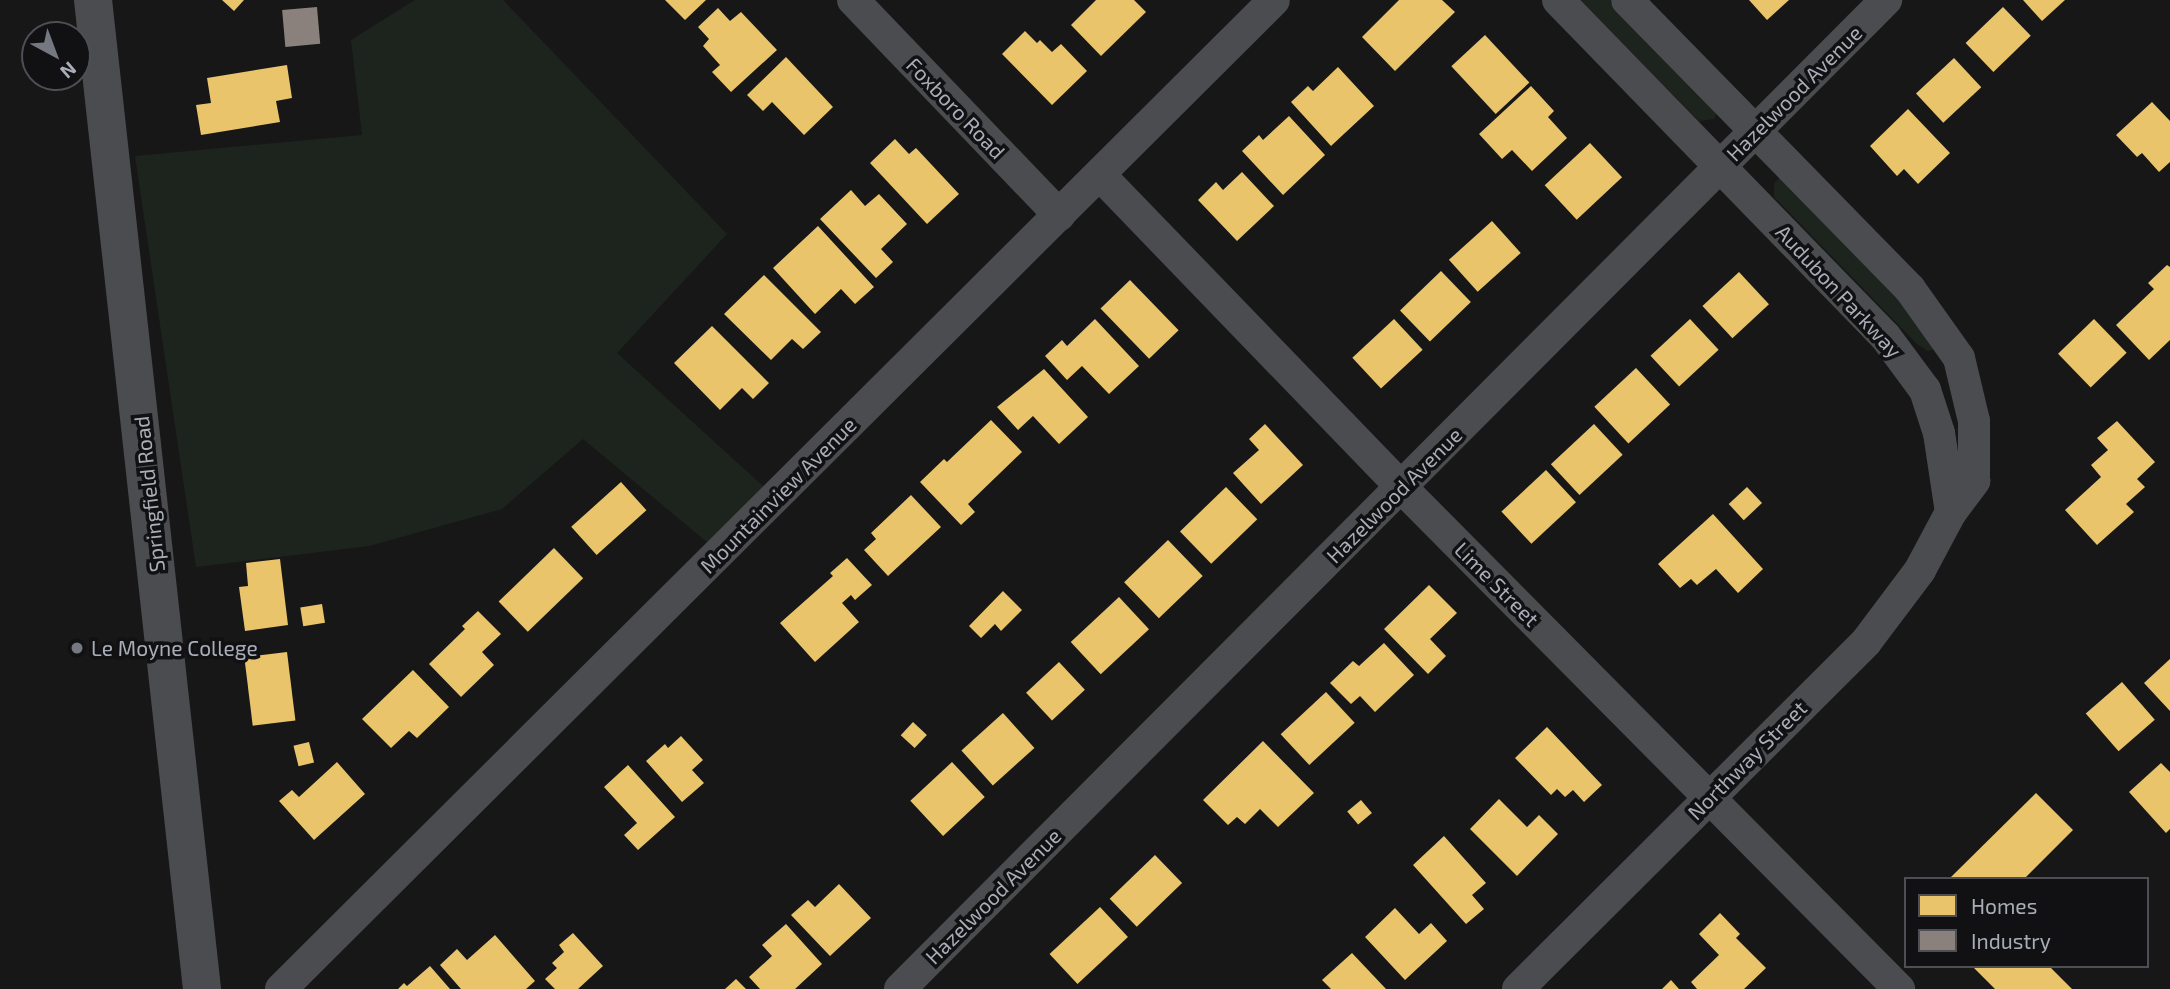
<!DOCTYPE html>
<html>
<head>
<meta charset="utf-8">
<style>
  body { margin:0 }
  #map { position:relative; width:2170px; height:989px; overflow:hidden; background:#171717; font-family:"Exo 2",sans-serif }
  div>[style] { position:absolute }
  .green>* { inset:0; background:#1d241e }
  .homes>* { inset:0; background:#e9c46a; transform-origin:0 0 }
  .industry>* { inset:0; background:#8a817c; transform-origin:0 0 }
  .minor>* { height:32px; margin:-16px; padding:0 16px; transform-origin:16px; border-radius:16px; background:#4b4c50 }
  .tertiary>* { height:38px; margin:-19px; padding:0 19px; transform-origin:19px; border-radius:19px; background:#4b4c50 }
  .dots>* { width:19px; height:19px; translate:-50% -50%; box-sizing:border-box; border:4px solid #111113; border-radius:50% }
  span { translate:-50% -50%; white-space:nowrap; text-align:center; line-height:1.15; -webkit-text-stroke:7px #111113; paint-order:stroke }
  .street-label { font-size:21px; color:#a8adb8 }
  .poi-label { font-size:21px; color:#a8adb8 }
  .left { translate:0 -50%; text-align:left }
  .legend { position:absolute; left:1904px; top:877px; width:245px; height:91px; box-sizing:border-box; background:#111113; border:2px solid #4d4f55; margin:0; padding:9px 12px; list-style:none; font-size:21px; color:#a8adb8 }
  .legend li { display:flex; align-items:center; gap:14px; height:35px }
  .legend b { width:35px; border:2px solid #4d4f55 }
  .north { position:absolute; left:21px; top:21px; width:70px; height:70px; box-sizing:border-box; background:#111113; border:2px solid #4d4f55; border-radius:50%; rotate:139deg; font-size:19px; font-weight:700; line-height:28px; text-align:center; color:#a8adb8 }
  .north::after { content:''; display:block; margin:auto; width:24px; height:32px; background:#757880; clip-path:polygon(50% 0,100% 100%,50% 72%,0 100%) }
</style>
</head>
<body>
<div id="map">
  <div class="green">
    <div style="clip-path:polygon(415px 0,503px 0,727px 234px,617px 353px,765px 488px,708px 543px,583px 439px,502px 509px,369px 546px,196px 567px,135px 156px,362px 135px,351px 40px)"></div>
    <div style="clip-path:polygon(1579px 0,1615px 0,1718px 110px,1714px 119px,1699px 121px)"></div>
    <div style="clip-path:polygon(1781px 177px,1910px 299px,1934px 349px,1928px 351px,1917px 344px,1774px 197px,1774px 183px)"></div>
  </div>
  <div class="homes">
    <div style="clip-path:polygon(222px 0,244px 0,234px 11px)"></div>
    <div style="clip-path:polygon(665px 0,706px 0,685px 20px)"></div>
    <div style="clip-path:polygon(1096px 0,1134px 0,1146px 12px,1101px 56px,1071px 25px)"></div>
    <div style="clip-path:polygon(1399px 0,1442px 0,1455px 12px,1395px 71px,1362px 37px)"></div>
    <div style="clip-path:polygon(1749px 0,1789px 0,1767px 20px)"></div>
    <div style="clip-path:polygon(2023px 0,2065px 0,2042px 21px)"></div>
    <div style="left:2003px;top:7px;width:40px;height:52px;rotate:46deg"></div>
    <div style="clip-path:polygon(718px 8px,730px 21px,741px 12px,777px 50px,731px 92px,712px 72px,720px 65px,703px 46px,709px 39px,698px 27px)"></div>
    <div style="clip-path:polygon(1025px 31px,1037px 43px,1040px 40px,1052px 52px,1061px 44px,1087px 71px,1052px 105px,1002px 54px)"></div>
    <div style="left:1485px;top:35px;width:65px;height:46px;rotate:47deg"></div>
    <div style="clip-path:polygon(786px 57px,833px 107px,804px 135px,772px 102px,763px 111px,747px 95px)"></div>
    <div style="left:1954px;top:58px;width:40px;height:52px;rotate:47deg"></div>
    <div style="clip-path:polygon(287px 65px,292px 98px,276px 101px,280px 122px,201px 135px,196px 105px,211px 103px,207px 78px)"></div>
    <div style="clip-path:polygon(1338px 67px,1374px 106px,1331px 146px,1291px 102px,1308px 86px,1313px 91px)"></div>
    <div style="clip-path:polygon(1531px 86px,1554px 111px,1548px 117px,1567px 138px,1532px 171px,1512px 150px,1502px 159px,1479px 134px)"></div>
    <div style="clip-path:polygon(2152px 102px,2170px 121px,2170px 162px,2159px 172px,2142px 153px,2137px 157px,2116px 135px)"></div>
    <div style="clip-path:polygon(1908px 109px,1950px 153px,1918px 184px,1904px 169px,1897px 176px,1870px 146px)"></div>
    <div style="clip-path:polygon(1289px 116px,1325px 155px,1283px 195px,1242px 151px,1259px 135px,1263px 140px)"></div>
    <div style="clip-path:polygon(895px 139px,909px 154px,916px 148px,959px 194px,927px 224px,870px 163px)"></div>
    <div style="left:1590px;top:143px;width:47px;height:62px;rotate:47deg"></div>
    <div style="clip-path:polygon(1242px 172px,1274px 206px,1237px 241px,1198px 200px,1216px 182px,1223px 190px)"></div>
    <div style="clip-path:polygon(851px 190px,865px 206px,879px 194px,907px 224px,881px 249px,893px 262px,876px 278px,820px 219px)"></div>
    <div style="left:1492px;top:221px;width:43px;height:58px;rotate:48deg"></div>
    <div style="clip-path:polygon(818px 226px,874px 287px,855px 304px,841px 289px,815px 314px,773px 268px)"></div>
    <div style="clip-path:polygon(2167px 265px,2170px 267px,2170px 340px,2149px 360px,2116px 325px,2154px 289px,2148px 283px)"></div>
    <div style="left:1441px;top:271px;width:43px;height:57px;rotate:46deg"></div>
    <div style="left:1739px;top:272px;width:44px;height:50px;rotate:47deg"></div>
    <div style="clip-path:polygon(764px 275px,821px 332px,803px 349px,792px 339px,771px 360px,724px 314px)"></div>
    <div style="left:1130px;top:280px;width:70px;height:41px;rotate:46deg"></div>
    <div style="clip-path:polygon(1095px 319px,1139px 366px,1109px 394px,1082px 366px,1067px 380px,1045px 356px,1062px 340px,1067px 346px)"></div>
    <div style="left:1394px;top:319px;width:42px;height:57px;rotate:47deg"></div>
    <div style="left:1690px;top:319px;width:42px;height:54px;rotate:47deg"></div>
    <div style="left:2094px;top:319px;width:47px;height:50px;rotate:46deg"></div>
    <div style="clip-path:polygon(712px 326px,769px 383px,753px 399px,742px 388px,720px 410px,674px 363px)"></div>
    <div style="left:1636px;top:368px;width:50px;height:57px;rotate:47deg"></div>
    <div style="clip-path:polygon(1044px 369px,1088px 417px,1059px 444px,1033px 416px,1018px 430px,997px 407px)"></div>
    <div style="clip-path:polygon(991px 420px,1022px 452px,968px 504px,975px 512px,961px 525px,920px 482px,944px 459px,947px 462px)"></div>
    <div style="clip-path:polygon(2117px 421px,2155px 462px,2137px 479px,2145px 487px,2126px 504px,2134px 512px,2097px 545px,2065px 510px,2101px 477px,2091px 465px,2108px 450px,2097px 438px)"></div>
    <div style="clip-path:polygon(1265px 424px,1303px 465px,1261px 504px,1233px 473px,1259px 450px,1249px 439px)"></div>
    <div style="left:1594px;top:424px;width:42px;height:59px;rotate:47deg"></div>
    <div style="left:1546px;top:470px;width:44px;height:61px;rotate:47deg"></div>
    <div style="left:621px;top:482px;width:38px;height:67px;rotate:48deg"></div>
    <div style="left:1226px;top:487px;width:45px;height:64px;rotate:46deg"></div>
    <div style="left:1747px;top:487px;width:22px;height:25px;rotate:47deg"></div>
    <div style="clip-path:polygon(911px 495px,941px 527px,888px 576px,864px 550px,876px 539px,871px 533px)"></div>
    <div style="clip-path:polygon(1713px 514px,1763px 569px,1738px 593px,1716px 569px,1697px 585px,1691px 579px,1680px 588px,1658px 564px)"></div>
    <div style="left:1168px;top:540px;width:50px;height:61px;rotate:46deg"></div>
    <div style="left:554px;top:548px;width:42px;height:77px;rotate:46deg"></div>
    <div style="clip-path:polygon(847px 558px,872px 585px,855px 600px,851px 595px,842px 603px,859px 622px,815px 662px,780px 623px,833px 576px,830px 573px)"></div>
    <div style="clip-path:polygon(280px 559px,288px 625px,245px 631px,239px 587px,248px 586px,246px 563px)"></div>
    <div style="clip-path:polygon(1429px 585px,1457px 613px,1430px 639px,1446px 656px,1428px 674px,1384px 629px)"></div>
    <div style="clip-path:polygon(1003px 591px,1022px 610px,1001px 631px,995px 624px,981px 638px,969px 626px)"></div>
    <div style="left:1119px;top:597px;width:44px;height:66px;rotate:47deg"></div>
    <div style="left:322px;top:604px;width:19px;height:22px;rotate:81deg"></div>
    <div style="clip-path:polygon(478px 611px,501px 634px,482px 652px,494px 665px,461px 697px,429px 664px,465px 629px,462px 626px)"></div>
    <div style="clip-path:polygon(1384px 643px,1414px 675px,1375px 712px,1360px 696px,1351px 704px,1330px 683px,1353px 661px,1359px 666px)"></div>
    <div style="left:287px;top:652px;width:69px;height:43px;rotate:83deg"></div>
    <div style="clip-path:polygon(2170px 659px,2170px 711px,2144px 683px)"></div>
    <div style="left:1059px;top:662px;width:38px;height:45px;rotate:47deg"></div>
    <div style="clip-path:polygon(413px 670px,449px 707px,417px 738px,409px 731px,391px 748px,362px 719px)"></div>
    <div style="left:2122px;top:682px;width:50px;height:48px;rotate:49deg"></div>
    <div style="left:1326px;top:692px;width:42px;height:62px;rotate:47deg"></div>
    <div style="left:1003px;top:713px;width:47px;height:56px;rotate:48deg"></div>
    <div style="left:913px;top:722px;width:19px;height:18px;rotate:43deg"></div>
    <div style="clip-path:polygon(1547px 727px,1602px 785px,1584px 802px,1573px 790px,1565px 797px,1557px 789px,1551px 795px,1515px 758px)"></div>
    <div style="clip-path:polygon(681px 736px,703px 760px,692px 770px,704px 783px,682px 802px,646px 761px,665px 744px,668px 748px)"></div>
    <div style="clip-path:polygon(1263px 741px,1314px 793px,1278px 827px,1260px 809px,1245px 824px,1237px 817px,1228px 825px,1203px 800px)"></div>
    <div style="left:309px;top:742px;width:21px;height:16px;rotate:76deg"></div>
    <div style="clip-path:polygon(337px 762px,365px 794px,314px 840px,279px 801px,292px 790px,299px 797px)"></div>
    <div style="left:952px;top:762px;width:48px;height:57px;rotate:47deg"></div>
    <div style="clip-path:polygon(2161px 763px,2170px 772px,2170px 829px,2166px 833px,2129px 792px)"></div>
    <div style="clip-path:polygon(628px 765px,675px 817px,638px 850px,624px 835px,637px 823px,604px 787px)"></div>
    <div style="clip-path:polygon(2036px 793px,2073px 830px,2024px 879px,1949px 879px)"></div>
    <div style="clip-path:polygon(1499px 799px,1527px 827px,1539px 815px,1558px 834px,1517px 876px,1470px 829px)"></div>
    <div style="left:1361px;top:800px;width:17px;height:18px;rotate:50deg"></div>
    <div style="clip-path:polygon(1444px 836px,1486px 883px,1472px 895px,1484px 909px,1466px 924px,1413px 865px)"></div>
    <div style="left:1155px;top:855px;width:39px;height:63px;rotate:46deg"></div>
    <div style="clip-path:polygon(839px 884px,871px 918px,830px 956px,791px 915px,808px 900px,815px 907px)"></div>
    <div style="left:1100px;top:907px;width:41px;height:69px;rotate:47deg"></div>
    <div style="clip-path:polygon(1395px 908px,1419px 934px,1431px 923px,1447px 941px,1405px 980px,1365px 937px)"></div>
    <div style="clip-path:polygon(1720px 913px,1740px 934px,1736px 938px,1766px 968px,1744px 989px,1697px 989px,1691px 982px,1719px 955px,1699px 934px)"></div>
    <div style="clip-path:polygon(786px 924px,822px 964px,795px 989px,760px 989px,749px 977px,772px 956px,762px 945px)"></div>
    <div style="clip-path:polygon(573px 933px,603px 966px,578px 989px,555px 989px,545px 979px,557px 968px,552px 963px,564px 952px,559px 945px)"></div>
    <div style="clip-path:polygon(495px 935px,535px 981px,526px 989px,461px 989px,440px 965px,457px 949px,467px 960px)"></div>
    <div style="clip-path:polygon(1352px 953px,1386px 989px,1331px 989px,1322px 980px)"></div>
    <div style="clip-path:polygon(430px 966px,450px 989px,398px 989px,404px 983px,407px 986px)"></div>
    <div style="clip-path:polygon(1972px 966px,2049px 966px,2072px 989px,1995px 989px)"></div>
    <div style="clip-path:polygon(736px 979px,746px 989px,725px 989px)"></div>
    <div style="clip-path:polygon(1671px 980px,1679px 989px,1662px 989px)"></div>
  </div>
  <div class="industry">
    <div style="left:317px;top:7px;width:37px;height:35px;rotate:85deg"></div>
  </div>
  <div class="minor">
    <div style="left:853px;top:0;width:298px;rotate:46.2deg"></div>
    <div style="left:1558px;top:0;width:469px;rotate:45.8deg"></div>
    <div style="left:1885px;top:336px;width:67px;rotate:53.5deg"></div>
    <div style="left:1925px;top:390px;width:45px;rotate:72deg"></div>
    <div style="left:1939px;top:433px;width:80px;rotate:81.4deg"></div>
    <div style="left:1100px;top:175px;width:435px;rotate:46deg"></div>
    <div style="left:1402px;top:488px;width:706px;rotate:45.23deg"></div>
    <div style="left:281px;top:989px;width:1401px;rotate:-44.88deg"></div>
    <div style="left:900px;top:989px;width:1397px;rotate:-45.09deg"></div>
    <div style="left:1518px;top:989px;width:491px;rotate:-44.9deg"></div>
    <div style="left:1866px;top:642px;width:90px;rotate:-53.1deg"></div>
    <div style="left:1920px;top:570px;width:66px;rotate:-61.9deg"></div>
    <div style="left:1951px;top:512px;width:39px;rotate:-53deg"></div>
    <div style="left:1974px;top:481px;width:60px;rotate:-90deg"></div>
    <div style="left:1974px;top:421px;width:65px;rotate:-103.4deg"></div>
    <div style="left:1959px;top:358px;width:85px;rotate:-125.4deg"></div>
    <div style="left:1910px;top:289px;width:404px;rotate:-134.4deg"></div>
  </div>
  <div class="tertiary">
    <div style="left:93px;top:0;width:995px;rotate:83.71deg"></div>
  </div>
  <div class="dots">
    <div style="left:77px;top:648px;background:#757880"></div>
  </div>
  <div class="street-label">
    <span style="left:1794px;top:93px;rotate:-45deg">Hazelwood Avenue</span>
    <span style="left:956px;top:108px;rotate:46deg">Foxboro Road</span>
    <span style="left:1839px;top:291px;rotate:47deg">Audubon Parkway</span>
    <span style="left:149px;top:494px;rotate:-96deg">Springfield Road</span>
    <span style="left:778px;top:495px;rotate:-45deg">Mountainview Avenue</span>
    <span style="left:1394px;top:495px;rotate:-45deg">Hazelwood Avenue</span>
    <span style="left:1497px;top:584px;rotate:45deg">Lime Street</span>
    <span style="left:1747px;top:760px;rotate:-45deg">Northway Street</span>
    <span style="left:993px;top:896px;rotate:-45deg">Hazelwood Avenue</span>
  </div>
  <div class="poi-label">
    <span class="left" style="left:91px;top:648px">Le Moyne College</span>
  </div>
  <ul class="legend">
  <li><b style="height:19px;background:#e9c46a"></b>Homes</li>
  <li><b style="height:19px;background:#8a817c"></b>Industry</li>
  </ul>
  <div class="north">N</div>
</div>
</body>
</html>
